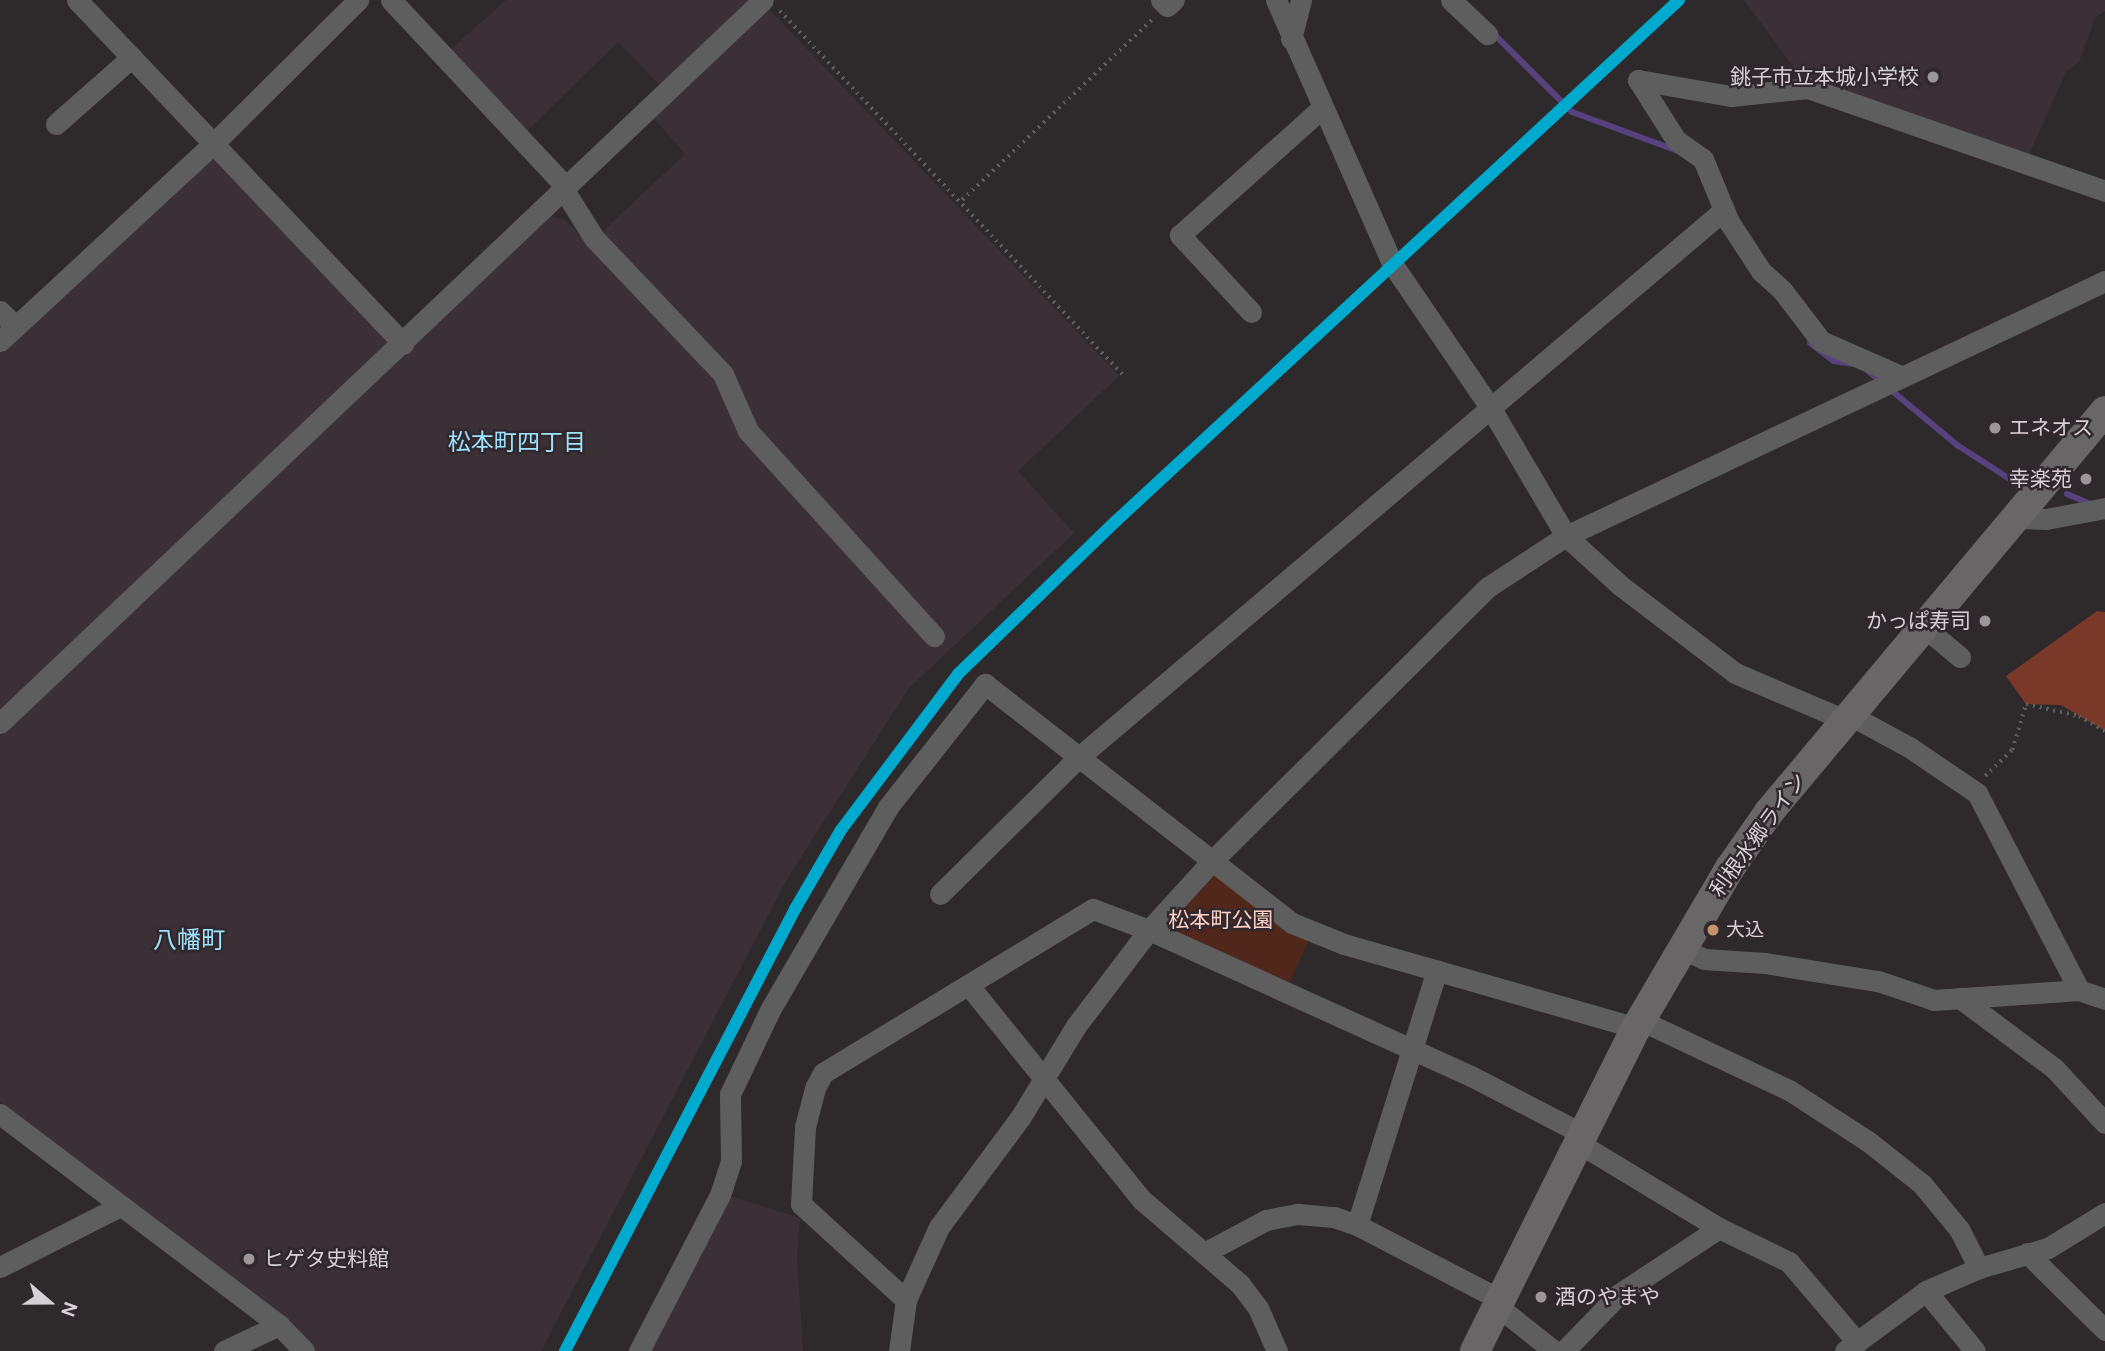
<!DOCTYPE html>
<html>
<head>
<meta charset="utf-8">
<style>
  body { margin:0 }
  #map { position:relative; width:2105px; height:1351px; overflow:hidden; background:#2e2a2c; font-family:"DM Sans","Noto Sans JP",sans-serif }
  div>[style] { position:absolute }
  .built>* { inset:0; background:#3b3035 }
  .green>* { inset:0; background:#51261b }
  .forest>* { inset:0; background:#7a3828 }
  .stream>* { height:6px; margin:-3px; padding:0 3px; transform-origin:3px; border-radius:3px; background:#57417e }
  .path>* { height:3.5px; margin-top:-1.75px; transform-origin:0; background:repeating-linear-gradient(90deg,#605f5f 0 2px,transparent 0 7px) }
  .minor>* { height:21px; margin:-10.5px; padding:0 10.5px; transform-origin:10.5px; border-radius:10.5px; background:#5f5e5e }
  .highway>* { height:30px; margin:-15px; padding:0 15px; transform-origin:15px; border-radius:15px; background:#696667 }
  .rail-1>* { height:12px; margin:-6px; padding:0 6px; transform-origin:6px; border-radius:6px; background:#00a9ce }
  .dots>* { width:19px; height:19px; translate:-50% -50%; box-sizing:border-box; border:4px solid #30282c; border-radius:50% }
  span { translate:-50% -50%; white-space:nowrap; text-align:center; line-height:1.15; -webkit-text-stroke:5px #30282c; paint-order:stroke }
  .bus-label { font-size:19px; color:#d6d1d4 }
  .left { translate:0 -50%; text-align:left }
  .poi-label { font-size:21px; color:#d6d1d4 }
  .right { translate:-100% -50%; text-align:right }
  .street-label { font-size:21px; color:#d6d1d4 }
  .park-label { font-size:21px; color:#ffd0c4 }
  .neighbourhood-label { font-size:23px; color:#9de3ff }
  .quarter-label { font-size:24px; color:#9de3ff }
  .north { position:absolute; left:14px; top:1267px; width:70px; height:70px; -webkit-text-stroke:5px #30282c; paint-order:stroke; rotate:110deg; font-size:19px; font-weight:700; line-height:28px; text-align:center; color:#d6d1d4 }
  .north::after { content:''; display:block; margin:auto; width:24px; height:32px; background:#d6d1d4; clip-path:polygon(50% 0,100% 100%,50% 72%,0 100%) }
</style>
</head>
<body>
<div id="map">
  <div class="built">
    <div style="clip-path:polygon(506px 0,751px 0,660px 85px,618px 42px,526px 132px,449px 51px)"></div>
    <div style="clip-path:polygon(1744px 0,2105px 0,2105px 11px,2095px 18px,2079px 62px,2066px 72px,2028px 157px,1804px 81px)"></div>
    <div style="clip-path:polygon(769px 9px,1119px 376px,1018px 471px,1074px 533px,909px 688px,787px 879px,541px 1351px,316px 1351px,278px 1312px,0 1102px,0 737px,550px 217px,564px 219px,584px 240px,603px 231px,685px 154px,653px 117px)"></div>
    <div style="clip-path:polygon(215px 152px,393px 342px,0 709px,0 350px)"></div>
    <div style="clip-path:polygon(727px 1195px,800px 1218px,797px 1257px,803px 1351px,646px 1351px)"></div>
  </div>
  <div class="green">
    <div style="clip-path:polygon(1215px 874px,1310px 938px,1288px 986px,1186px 941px,1170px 924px)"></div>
  </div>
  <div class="forest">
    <div style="clip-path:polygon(2097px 611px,2105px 612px,2105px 731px,2061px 705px,2026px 704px,2006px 676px)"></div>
  </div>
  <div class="stream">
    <div style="left:1492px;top:32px;width:113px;rotate:45deg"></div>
    <div style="left:1572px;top:112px;width:113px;rotate:20.2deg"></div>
    <div style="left:1810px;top:343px;width:30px;rotate:37deg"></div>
    <div style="left:1834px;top:361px;width:18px;rotate:9deg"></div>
    <div style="left:1868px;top:371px;width:116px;rotate:39.7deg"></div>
    <div style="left:1957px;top:445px;width:67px;rotate:32.7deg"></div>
    <div style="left:2067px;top:494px;width:23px;rotate:23deg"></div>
  </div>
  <div class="path">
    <div style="left:780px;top:11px;width:499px;rotate:46.7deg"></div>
    <div style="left:962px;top:200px;width:263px;rotate:-43.5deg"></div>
    <div style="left:1985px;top:776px;width:37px;rotate:-44deg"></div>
    <div style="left:2012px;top:750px;width:48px;rotate:-73.1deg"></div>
    <div style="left:2026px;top:704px;width:54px;rotate:12.8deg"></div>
    <div style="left:2079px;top:716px;width:30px;rotate:30deg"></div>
  </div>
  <div class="minor">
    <div style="left:77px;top:0;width:474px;rotate:46.5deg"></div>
    <div style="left:391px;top:0;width:256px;rotate:46.9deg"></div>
    <div style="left:1161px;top:0;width:8px;rotate:45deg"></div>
    <div style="left:1167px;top:6px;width:9px;rotate:-41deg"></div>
    <div style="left:1276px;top:0;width:290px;rotate:66.2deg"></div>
    <div style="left:1393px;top:265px;width:172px;rotate:55.7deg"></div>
    <div style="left:1490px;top:407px;width:150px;rotate:59.5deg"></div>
    <div style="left:1566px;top:536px;width:74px;rotate:42.3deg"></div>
    <div style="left:1621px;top:586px;width:143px;rotate:37.3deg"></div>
    <div style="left:1735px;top:673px;width:120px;rotate:23.1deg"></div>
    <div style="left:1451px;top:0;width:50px;rotate:43.4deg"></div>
    <div style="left:1291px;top:39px;width:40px;rotate:-75.6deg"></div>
    <div style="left:56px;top:124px;width:101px;rotate:-41.4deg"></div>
    <div style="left:564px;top:190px;width:57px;rotate:58deg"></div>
    <div style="left:594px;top:238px;width:187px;rotate:46.5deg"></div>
    <div style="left:723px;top:374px;width:62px;rotate:66.3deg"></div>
    <div style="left:748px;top:431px;width:277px;rotate:47.8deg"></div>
    <div style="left:0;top:311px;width:21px;rotate:45deg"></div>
    <div style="left:1251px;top:312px;width:105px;rotate:-132.7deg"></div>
    <div style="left:1180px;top:235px;width:191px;rotate:-41.8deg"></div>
    <div style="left:0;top:341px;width:293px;rotate:-42.8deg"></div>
    <div style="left:215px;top:142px;width:202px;rotate:-44.8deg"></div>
    <div style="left:1901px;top:376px;width:87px;rotate:-156.4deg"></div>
    <div style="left:1821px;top:341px;width:64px;rotate:-127.4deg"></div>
    <div style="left:1782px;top:290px;width:28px;rotate:-138deg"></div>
    <div style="left:1761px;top:271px;width:59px;rotate:-123.1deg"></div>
    <div style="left:1729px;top:222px;width:68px;rotate:-112.4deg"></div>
    <div style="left:1703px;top:159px;width:33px;rotate:-145deg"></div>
    <div style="left:1676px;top:140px;width:71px;rotate:-122.3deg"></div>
    <div style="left:1638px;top:80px;width:94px;rotate:9.8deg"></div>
    <div style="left:1731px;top:96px;width:77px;rotate:-5.9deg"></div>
    <div style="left:1808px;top:88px;width:314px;rotate:19.1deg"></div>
    <div style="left:2017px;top:518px;width:29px;rotate:2deg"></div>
    <div style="left:2046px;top:519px;width:60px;rotate:-10.6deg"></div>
    <div style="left:1924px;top:627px;width:47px;rotate:39.8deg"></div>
    <div style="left:1850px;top:715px;width:67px;rotate:28.5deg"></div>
    <div style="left:1909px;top:747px;width:82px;rotate:34.1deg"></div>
    <div style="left:1977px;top:793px;width:222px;rotate:62.6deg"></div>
    <div style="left:0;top:723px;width:1051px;rotate:-43.46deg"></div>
    <div style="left:940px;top:894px;width:195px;rotate:-44.6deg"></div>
    <div style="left:1079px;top:757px;width:846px;rotate:-40.3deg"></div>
    <div style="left:1682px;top:949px;width:24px;rotate:24deg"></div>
    <div style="left:1704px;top:959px;width:61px;rotate:3.8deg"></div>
    <div style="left:1765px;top:963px;width:114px;rotate:9.1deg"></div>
    <div style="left:1878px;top:981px;width:59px;rotate:18.7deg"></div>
    <div style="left:1934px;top:1000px;width:145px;rotate:-3.9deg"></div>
    <div style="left:2079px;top:990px;width:28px;rotate:19deg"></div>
    <div style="left:970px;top:987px;width:274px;rotate:51.1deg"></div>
    <div style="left:1142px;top:1200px;width:129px;rotate:40.6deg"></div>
    <div style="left:1240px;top:1284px;width:30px;rotate:53deg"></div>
    <div style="left:1258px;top:1308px;width:47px;rotate:66.2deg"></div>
    <div style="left:1960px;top:998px;width:117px;rotate:36.7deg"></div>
    <div style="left:2054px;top:1068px;width:75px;rotate:47.2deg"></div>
    <div style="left:1640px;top:1020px;width:165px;rotate:25.2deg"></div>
    <div style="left:1789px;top:1090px;width:95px;rotate:33deg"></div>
    <div style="left:1869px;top:1142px;width:68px;rotate:38.4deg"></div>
    <div style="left:1922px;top:1184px;width:58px;rotate:50.6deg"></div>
    <div style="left:1959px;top:1229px;width:44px;rotate:62.9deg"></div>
    <div style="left:0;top:1114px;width:350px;rotate:37.1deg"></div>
    <div style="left:279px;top:1325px;width:36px;rotate:46deg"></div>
    <div style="left:1577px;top:1142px;width:166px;rotate:31.2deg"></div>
    <div style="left:1719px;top:1228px;width:78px;rotate:25.9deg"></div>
    <div style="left:1789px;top:1262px;width:105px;rotate:49.6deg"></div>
    <div style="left:1357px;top:1225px;width:267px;rotate:-72.6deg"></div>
    <div style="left:1206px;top:1252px;width:68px;rotate:-28.1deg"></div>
    <div style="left:1266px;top:1220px;width:33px;rotate:-11deg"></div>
    <div style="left:1298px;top:1214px;width:36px;rotate:5deg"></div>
    <div style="left:1334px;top:1217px;width:24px;rotate:19deg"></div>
    <div style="left:1357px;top:1225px;width:160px;rotate:27.5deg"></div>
    <div style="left:2027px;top:1253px;width:110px;rotate:44.6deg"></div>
    <div style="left:0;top:1267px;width:135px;rotate:-26.9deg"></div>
    <div style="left:1926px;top:1291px;width:77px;rotate:50.8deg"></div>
    <div style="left:906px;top:1300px;width:142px;rotate:-137.6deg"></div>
    <div style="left:801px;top:1204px;width:77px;rotate:-87deg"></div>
    <div style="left:805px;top:1127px;width:40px;rotate:-75.6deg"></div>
    <div style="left:815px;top:1088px;width:17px;rotate:-62deg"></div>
    <div style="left:823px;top:1073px;width:316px;rotate:-31.3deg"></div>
    <div style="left:1093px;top:909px;width:60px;rotate:20.6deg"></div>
    <div style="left:1149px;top:930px;width:354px;rotate:24.4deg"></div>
    <div style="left:1471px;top:1076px;width:124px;rotate:27.4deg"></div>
    <div style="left:1496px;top:1305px;width:74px;rotate:38.4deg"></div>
    <div style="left:224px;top:1351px;width:61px;rotate:-25.3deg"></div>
    <div style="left:639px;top:1351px;width:176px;rotate:-62.6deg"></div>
    <div style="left:720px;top:1195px;width:36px;rotate:-72deg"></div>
    <div style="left:731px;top:1161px;width:67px;rotate:-90.9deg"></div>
    <div style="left:730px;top:1094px;width:93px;rotate:-64.5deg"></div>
    <div style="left:770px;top:1010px;width:235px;rotate:-59.8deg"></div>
    <div style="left:888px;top:807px;width:157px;rotate:-51.7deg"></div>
    <div style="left:985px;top:684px;width:389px;rotate:37.9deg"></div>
    <div style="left:1292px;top:923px;width:56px;rotate:22deg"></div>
    <div style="left:1344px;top:944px;width:304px;rotate:16deg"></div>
    <div style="left:899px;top:1351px;width:51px;rotate:-82.2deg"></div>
    <div style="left:906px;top:1300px;width:80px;rotate:-65.7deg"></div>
    <div style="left:939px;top:1227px;width:136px;rotate:-53.4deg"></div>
    <div style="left:1020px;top:1118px;width:108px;rotate:-58.7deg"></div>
    <div style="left:1076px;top:1026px;width:121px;rotate:-52.8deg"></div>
    <div style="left:1149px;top:930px;width:95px;rotate:-47.6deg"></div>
    <div style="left:1213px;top:860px;width:387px;rotate:-44.8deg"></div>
    <div style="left:1488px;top:587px;width:93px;rotate:-33.2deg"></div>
    <div style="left:1566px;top:536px;width:596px;rotate:-25.32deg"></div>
    <div style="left:1564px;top:1351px;width:79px;rotate:-46deg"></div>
    <div style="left:1619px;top:1294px;width:120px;rotate:-33.4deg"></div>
    <div style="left:1845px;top:1351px;width:101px;rotate:-36.5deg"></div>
    <div style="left:1926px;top:1291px;width:58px;rotate:-23.5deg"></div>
    <div style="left:1979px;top:1268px;width:72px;rotate:-16.2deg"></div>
    <div style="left:2048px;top:1248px;width:67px;rotate:-31.6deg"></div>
  </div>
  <div class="highway">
    <div style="left:1475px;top:1351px;width:361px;rotate:-63.5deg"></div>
    <div style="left:1636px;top:1028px;width:186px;rotate:-59.6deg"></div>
    <div style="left:1730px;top:868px;width:68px;rotate:-55.1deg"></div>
    <div style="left:1769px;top:812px;width:523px;rotate:-50.04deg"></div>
  </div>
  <div class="rail-1">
    <div style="left:565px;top:1351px;width:498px;rotate:-62.5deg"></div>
    <div style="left:795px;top:909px;width:91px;rotate:-59.8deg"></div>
    <div style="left:841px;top:830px;width:195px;rotate:-53.1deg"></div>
    <div style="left:958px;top:674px;width:220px;rotate:-44.1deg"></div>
    <div style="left:1116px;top:521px;width:767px;rotate:-42.78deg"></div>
  </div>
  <div class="dots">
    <div style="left:1933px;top:77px;background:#9b9799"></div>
    <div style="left:1995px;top:428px;background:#9b9799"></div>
    <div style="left:2086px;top:479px;background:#9b9799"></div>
    <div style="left:1985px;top:621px;background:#9b9799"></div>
    <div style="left:1713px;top:930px;background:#c7916a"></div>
    <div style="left:249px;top:1259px;background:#9b9799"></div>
    <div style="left:1541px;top:1297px;background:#9b9799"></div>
  </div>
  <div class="bus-label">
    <span class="left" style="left:1726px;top:930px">大込</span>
  </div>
  <div class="poi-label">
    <span class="right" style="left:1919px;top:77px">銚子市立本城小学校</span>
    <span class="left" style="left:2009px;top:428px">エネオス</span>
    <span class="right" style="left:2072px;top:479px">幸楽苑</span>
    <span class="right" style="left:1971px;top:621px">かっぱ寿司</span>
    <span class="left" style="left:263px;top:1259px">ヒゲタ史料館</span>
    <span class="left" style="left:1555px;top:1297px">酒のやまや</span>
  </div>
  <div class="street-label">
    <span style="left:1758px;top:835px;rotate:-54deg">利根水郷ライン</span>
  </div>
  <div class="park-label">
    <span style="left:1221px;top:920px">松本町公園</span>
  </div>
  <div class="neighbourhood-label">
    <span style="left:517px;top:442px">松本町四丁目</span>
  </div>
  <div class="quarter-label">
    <span style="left:189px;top:940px">八幡町</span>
  </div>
  <div class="north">N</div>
</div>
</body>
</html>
